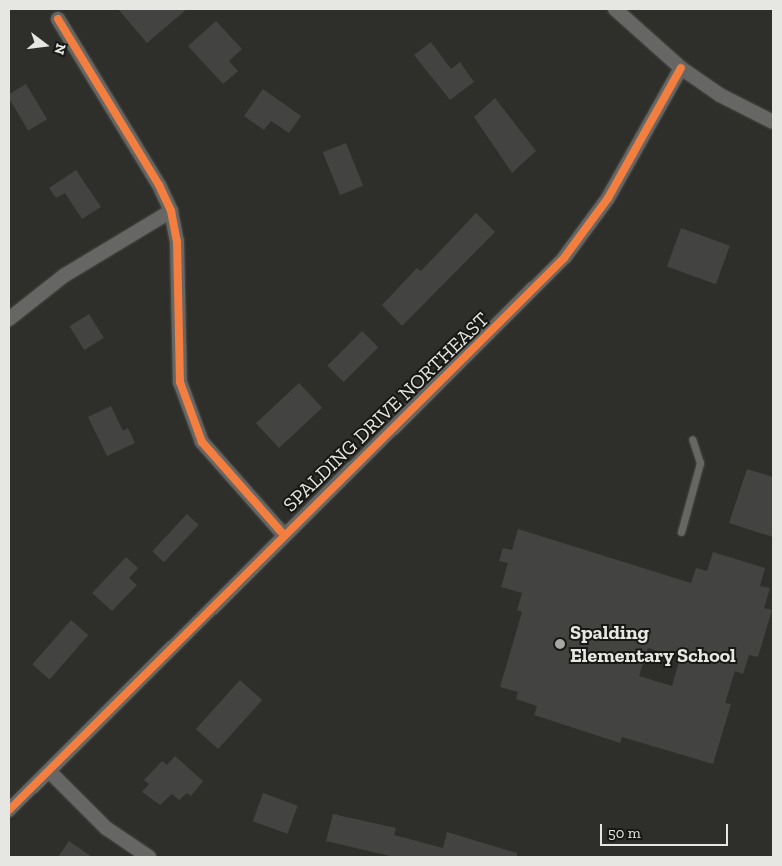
<!DOCTYPE html>
<html>
<head>
<meta charset="utf-8">
<style>
  body { margin:0 }
  #map { position:relative; width:782px; height:866px; overflow:hidden; background:#2e2e2a; font-family:"Zilla Slab",serif }
  div>[style] { position:absolute }
  .building>* { inset:0; background:#434341; transform-origin:0 0 }
  .roads { filter:drop-shadow(0 0 1px #4b4b48) drop-shadow(0 0 1px #4b4b48) }
  .service>* { height:7px; margin:-3.5px; padding:0 3.5px; transform-origin:3.5px; border-radius:3.5px; background:#666665 }
  .minor>* { height:14px; margin:-7px; padding:0 7px; transform-origin:7px; border-radius:7px; background:#666665 }
  .cycleway>* { height:8px; margin:-4px; padding:0 4px; transform-origin:4px; border-radius:4px; background:#f27e40 }
  .dots>* { width:14px; height:14px; translate:-50% -50%; box-sizing:border-box; border:2px solid #171714; border-radius:50% }
  span { translate:-50% -50%; white-space:nowrap; text-align:center; line-height:1.15; -webkit-text-stroke:4px #171714; paint-order:stroke }
  .street-label { font-size:20px; color:#e6e6e3 }
  .poi-label { font-size:20px; color:#e6e6e3; font-weight:700 }
  .left { translate:0 -50%; text-align:left }
  .frame { position:absolute; inset:0; border:10px solid #e6e6e3; pointer-events:none }
  .north { position:absolute; left:20px; top:20px; width:50px; height:50px; -webkit-text-stroke:4px #171714; paint-order:stroke; rotate:105deg; font-size:14px; font-weight:700; line-height:20px; text-align:center; color:#e6e6e3 }
  .north::after { content:''; display:block; margin:auto; width:18px; height:22px; background:#e6e6e3; clip-path:polygon(50% 0,100% 100%,50% 72%,0 100%) }
  .scale { position:absolute; left:600px; top:824px; width:128px; height:22px; box-sizing:border-box; border:2px solid #e6e6e3; border-top:0; padding-left:6px; font-size:15px; line-height:18px; white-space:nowrap; color:#e6e6e3; -webkit-text-stroke:4px #171714; paint-order:stroke }
</style>
</head>
<body>
<div id="map">
  <div class="building">
    <div style="clip-path:polygon(118px 9px,187px 9px,147px 43px)"></div>
    <div style="clip-path:polygon(216px 21px,242px 49px,229px 61px,238px 71px,223px 84px,188px 46px)"></div>
    <div style="clip-path:polygon(431px 42px,451px 69px,460px 62px,474px 82px,450px 100px,414px 55px)"></div>
    <div style="left:26px;top:84px;width:41px;height:22px;rotate:59deg"></div>
    <div style="clip-path:polygon(263px 89px,301px 116px,289px 133px,271px 121px,264px 130px,244px 116px)"></div>
    <div style="clip-path:polygon(495px 98px,536px 151px,512px 173px,474px 117px)"></div>
    <div style="left:346px;top:143px;width:46px;height:25px;rotate:68deg"></div>
    <div style="clip-path:polygon(76px 170px,101px 207px,82px 219px,65px 193px,56px 198px,49px 188px)"></div>
    <div style="clip-path:polygon(476px 213px,495px 232px,402px 326px,382px 305px,417px 268px,421px 271px)"></div>
    <div style="left:681px;top:228px;width:52px;height:41px;rotate:20deg"></div>
    <div style="left:89px;top:314px;width:28px;height:23px;rotate:58deg"></div>
    <div style="left:362px;top:331px;width:23px;height:49px;rotate:45deg"></div>
    <div style="left:299px;top:383px;width:34px;height:59px;rotate:47deg"></div>
    <div style="clip-path:polygon(111px 406px,123px 431px,128px 428px,135px 443px,107px 456px,88px 417px)"></div>
    <div style="clip-path:polygon(747px 469px,773px 477px,773px 537px,729px 523px)"></div>
    <div style="left:187px;top:514px;width:16px;height:51px;rotate:43deg"></div>
    <div style="clip-path:polygon(evenodd,518px 529px,691px 583px,696px 568px,707px 571px,713px 552px,765px 568px,760px 586px,770px 588px,764px 608px,772px 610px,758px 657px,749px 655px,743px 674px,735px 671px,725px 703px,731px 704px,713px 764px,622px 737px,620px 743px,534px 715px,537px 706px,516px 699px,518px 692px,500px 687px,522px 612px,517px 610px,522px 593px,501px 587px,508px 563px,499px 561px,503px 548px,512px 550px,518px 529px,648px 648px,680px 658px,672px 686px,639px 676px,648px 648px)"></div>
    <div style="clip-path:polygon(126px 557px,138px 568px,129px 578px,137px 585px,112px 611px,92px 593px)"></div>
    <div style="left:71px;top:620px;width:23px;height:59px;rotate:41deg"></div>
    <div style="left:240px;top:680px;width:30px;height:66px;rotate:42deg"></div>
    <div style="clip-path:polygon(175px 756px,203px 781px,191px 796px,187px 793px,179px 800px,172px 794px,160px 805px,142px 792px,149px 784px,144px 780px,162px 761px,167px 765px)"></div>
    <div style="left:263px;top:793px;width:37px;height:30px;rotate:20deg"></div>
    <div style="clip-path:polygon(333px 814px,396px 828px,394px 835px,443px 848px,447px 832px,517px 853px,517px 857px,394px 857px,326px 841px)"></div>
    <div style="clip-path:polygon(69px 841px,92px 857px,58px 857px)"></div>
  </div>
  <div class="roads">
    <div class="service">
      <div style="left:681px;top:532px;width:72px;rotate:-74.6deg"></div>
      <div style="left:700px;top:463px;width:25px;rotate:-108deg"></div>
    </div>
    <div class="minor">
      <div style="left:615px;top:9px;width:89px;rotate:41.8deg"></div>
      <div style="left:681px;top:68px;width:47px;rotate:34.7deg"></div>
      <div style="left:720px;top:95px;width:59px;rotate:27deg"></div>
      <div style="left:58px;top:19px;width:194px;rotate:58.7deg"></div>
      <div style="left:159px;top:185px;width:29px;rotate:65deg"></div>
      <div style="left:171px;top:211px;width:31px;rotate:79deg"></div>
      <div style="left:177px;top:241px;width:141px;rotate:88.8deg"></div>
      <div style="left:180px;top:382px;width:64px;rotate:69.9deg"></div>
      <div style="left:202px;top:442px;width:124px;rotate:48.6deg"></div>
      <div style="left:9px;top:319px;width:71px;rotate:-38.2deg"></div>
      <div style="left:65px;top:275px;width:124px;rotate:-31.1deg"></div>
      <div style="left:49px;top:771px;width:81px;rotate:45deg"></div>
      <div style="left:106px;top:828px;width:52px;rotate:34deg"></div>
      <div style="left:9px;top:810px;width:783px;rotate:-44.84deg"></div>
      <div style="left:564px;top:258px;width:74px;rotate:-53.7deg"></div>
      <div style="left:608px;top:198px;width:149px;rotate:-60.7deg"></div>
    </div>
  </div>
  <div class="cycleway">
    <div style="left:58px;top:19px;width:194px;rotate:58.7deg"></div>
    <div style="left:159px;top:185px;width:29px;rotate:65deg"></div>
    <div style="left:171px;top:211px;width:31px;rotate:79deg"></div>
    <div style="left:177px;top:241px;width:141px;rotate:88.8deg"></div>
    <div style="left:180px;top:382px;width:64px;rotate:69.9deg"></div>
    <div style="left:202px;top:442px;width:124px;rotate:48.6deg"></div>
    <div style="left:9px;top:810px;width:783px;rotate:-44.84deg"></div>
    <div style="left:564px;top:258px;width:74px;rotate:-53.7deg"></div>
    <div style="left:608px;top:198px;width:149px;rotate:-60.7deg"></div>
  </div>
  <div class="dots">
    <div style="left:560px;top:644px;background:#a6a6a2"></div>
  </div>
  <div class="street-label">
    <span style="left:386px;top:412px;rotate:-44deg">SPALDING DRIVE NORTHEAST</span>
  </div>
  <div class="poi-label">
    <span class="left" style="left:570px;top:644px">Spalding<br>Elementary School</span>
  </div>
  <div class="frame"></div>
  <div class="north">N</div>
  <div class="scale">50 m</div>
</div>
</body>
</html>
